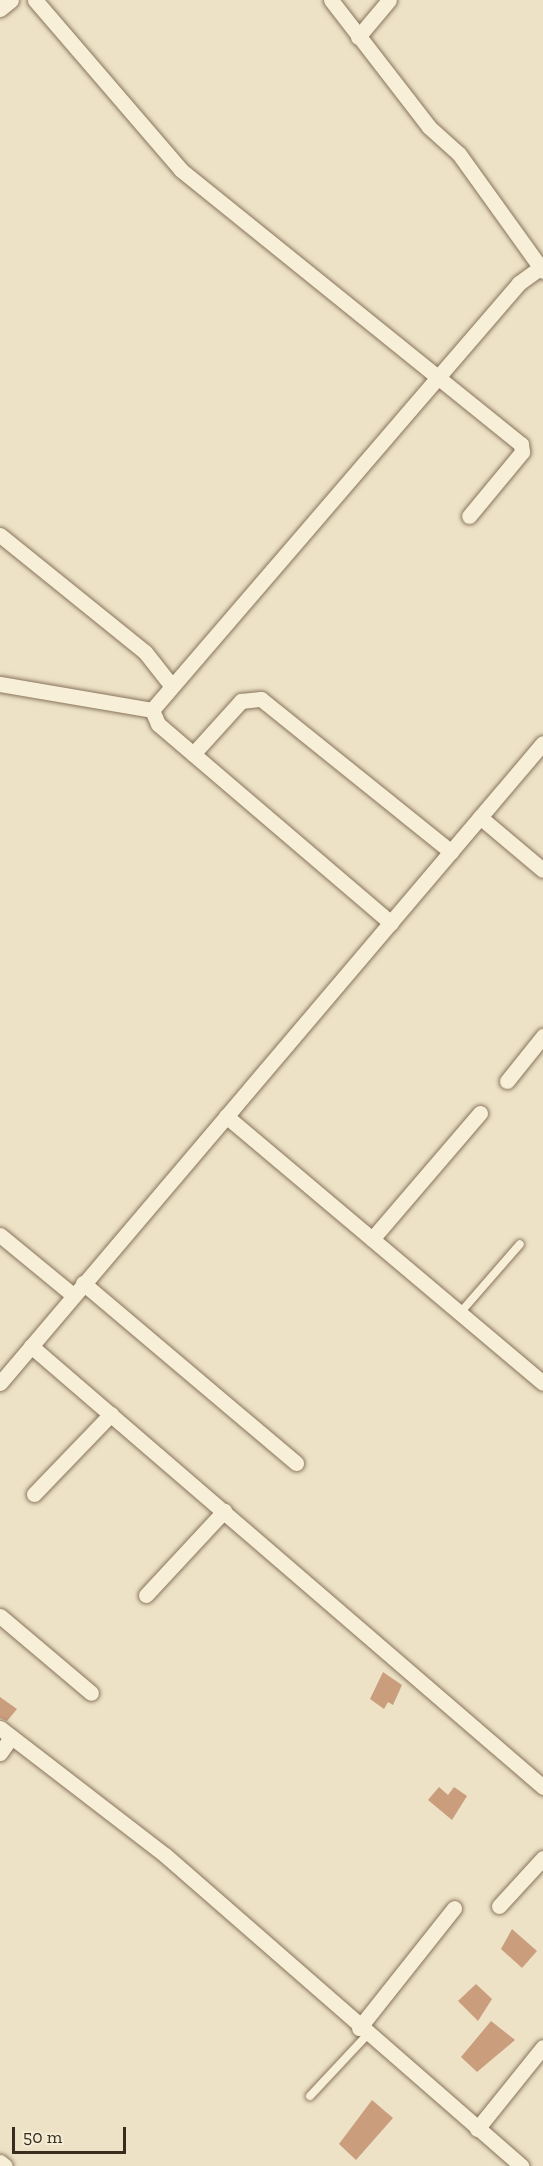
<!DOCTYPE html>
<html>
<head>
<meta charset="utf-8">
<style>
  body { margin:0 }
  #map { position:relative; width:543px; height:2166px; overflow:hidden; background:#ede2c6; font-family:"Zilla Slab",serif }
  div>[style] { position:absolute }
  .building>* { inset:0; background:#ca9d7d }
  .roads { filter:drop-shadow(0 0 2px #88745c) drop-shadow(0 0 2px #88745c) }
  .service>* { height:8px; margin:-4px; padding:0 4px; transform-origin:4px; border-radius:4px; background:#f8efd9 }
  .minor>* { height:15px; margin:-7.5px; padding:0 7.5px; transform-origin:7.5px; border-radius:7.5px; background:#f8efd9 }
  span { translate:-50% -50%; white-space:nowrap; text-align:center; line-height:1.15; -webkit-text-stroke:4.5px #f5ecd5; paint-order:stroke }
  .scale { position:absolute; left:12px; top:2127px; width:114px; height:27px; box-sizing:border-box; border:3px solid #382c1f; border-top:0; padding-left:8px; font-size:18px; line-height:21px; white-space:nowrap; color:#382c1f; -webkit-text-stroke:4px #f5ecd5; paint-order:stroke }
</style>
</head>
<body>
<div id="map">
  <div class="building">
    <div style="clip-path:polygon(383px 1672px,402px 1685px,393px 1705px,388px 1702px,384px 1709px,370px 1699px)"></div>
    <div style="clip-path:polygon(0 1697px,17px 1709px,7px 1721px,0 1718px)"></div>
    <div style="clip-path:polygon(439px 1787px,448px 1795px,454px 1787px,467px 1796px,452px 1820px,428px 1800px)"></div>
    <div style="clip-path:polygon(512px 1929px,537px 1951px,522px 1968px,501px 1949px)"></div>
    <div style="clip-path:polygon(476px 1984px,492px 1999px,478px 2021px,458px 2001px)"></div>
    <div style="clip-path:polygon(491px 2021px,515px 2040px,477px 2072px,461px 2057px)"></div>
    <div style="clip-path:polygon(372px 2100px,393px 2118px,356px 2160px,339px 2144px)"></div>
  </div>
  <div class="roads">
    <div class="service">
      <div style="left:460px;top:1313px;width:91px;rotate:-49deg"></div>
      <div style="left:310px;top:2096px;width:83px;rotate:-46.9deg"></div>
    </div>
    <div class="minor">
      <div style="left:35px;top:0;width:224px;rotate:49.3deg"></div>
      <div style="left:181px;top:170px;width:437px;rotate:38.9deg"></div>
      <div style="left:521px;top:444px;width:8px;rotate:83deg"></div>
      <div style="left:522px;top:452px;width:83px;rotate:129.6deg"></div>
      <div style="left:331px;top:0;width:160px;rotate:52.3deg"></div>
      <div style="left:429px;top:127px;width:40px;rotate:42deg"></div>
      <div style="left:459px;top:154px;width:144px;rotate:54.3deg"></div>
      <div style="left:0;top:9px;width:14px;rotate:-39deg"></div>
      <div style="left:358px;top:37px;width:48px;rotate:-50deg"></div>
      <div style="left:0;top:535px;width:186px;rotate:38.9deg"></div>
      <div style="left:145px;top:652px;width:42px;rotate:51.8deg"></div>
      <div style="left:0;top:684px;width:154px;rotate:9.7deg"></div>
      <div style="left:193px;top:754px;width:72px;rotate:-47.8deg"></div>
      <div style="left:241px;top:701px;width:20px;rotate:-6deg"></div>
      <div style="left:261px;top:699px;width:244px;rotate:38.8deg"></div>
      <div style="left:480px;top:817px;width:82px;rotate:40.1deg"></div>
      <div style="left:391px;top:923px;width:306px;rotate:-139.5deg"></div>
      <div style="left:158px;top:724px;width:15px;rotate:-113deg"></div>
      <div style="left:152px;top:710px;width:563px;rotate:-49.32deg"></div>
      <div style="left:519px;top:283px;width:26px;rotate:-36deg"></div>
      <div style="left:507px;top:1081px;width:58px;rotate:-51.3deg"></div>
      <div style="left:226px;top:1116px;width:414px;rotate:40.1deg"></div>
      <div style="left:0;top:1235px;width:94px;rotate:39.4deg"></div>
      <div style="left:372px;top:1239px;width:166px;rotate:-49.4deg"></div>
      <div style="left:83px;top:1283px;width:279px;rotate:40.2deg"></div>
      <div style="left:31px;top:1346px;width:676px;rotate:40.74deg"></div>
      <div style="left:0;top:1383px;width:839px;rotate:-49.69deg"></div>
      <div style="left:34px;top:1494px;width:111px;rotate:-46.1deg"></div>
      <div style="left:146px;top:1595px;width:115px;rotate:-47.1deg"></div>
      <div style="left:0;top:1616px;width:119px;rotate:40.2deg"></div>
      <div style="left:0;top:1728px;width:208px;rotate:37.6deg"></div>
      <div style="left:165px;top:1855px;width:473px;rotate:41.1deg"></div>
      <div style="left:0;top:1753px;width:19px;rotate:-55deg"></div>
      <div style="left:499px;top:1906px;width:65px;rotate:-47.5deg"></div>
      <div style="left:359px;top:2028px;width:153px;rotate:-51.6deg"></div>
      <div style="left:477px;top:2129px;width:105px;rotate:-51.2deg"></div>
      <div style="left:0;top:2162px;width:6px;rotate:39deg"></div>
    </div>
  </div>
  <div class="scale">50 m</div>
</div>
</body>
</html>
